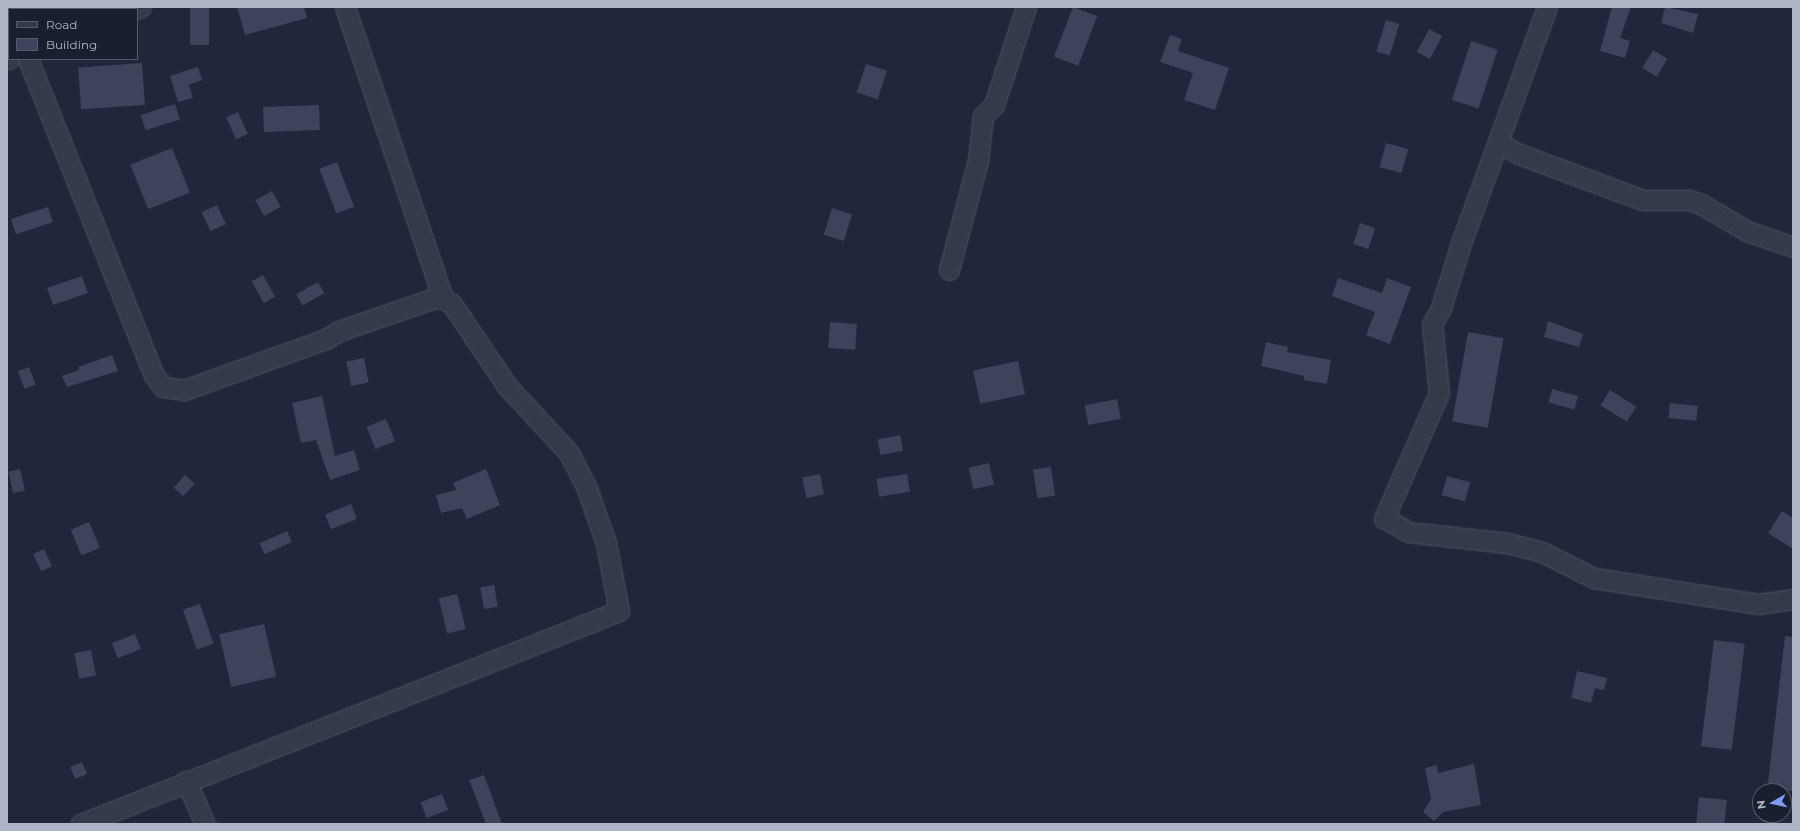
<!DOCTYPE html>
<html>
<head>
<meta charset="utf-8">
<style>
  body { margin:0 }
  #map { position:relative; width:1800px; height:831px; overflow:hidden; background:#21273a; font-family:Montserrat,sans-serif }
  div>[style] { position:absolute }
  .building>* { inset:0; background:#3c435a; transform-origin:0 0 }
  .roads { filter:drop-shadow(0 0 1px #4f5465) drop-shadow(0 0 1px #4f5465) }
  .street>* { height:19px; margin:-9.5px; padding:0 9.5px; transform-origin:9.5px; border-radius:9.5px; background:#343a4a }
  span { translate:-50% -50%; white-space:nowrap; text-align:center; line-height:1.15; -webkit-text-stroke:3.5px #1a1f2f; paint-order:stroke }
  .frame { position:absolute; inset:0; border:8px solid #afb4c7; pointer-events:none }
  .legend { position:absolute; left:8px; top:8px; width:130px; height:52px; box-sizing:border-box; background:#1a1f2f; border:1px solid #565b6c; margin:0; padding:5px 7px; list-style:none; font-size:12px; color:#afb4c7 }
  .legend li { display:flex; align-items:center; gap:8px; height:20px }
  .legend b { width:20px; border:1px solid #565b6c }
  .north { position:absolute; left:1752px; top:783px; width:40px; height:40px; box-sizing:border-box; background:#1a1f2f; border:1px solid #565b6c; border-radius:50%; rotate:261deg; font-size:11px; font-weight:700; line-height:16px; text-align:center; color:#afb4c7 }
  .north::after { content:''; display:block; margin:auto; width:14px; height:18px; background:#7f9afb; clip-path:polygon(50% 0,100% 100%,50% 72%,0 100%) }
</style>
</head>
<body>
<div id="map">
  <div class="building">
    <div style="left:190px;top:7px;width:19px;height:38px"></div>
    <div style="clip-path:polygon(237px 7px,304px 7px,307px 18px,245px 35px)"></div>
    <div style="left:1073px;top:7px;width:26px;height:53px;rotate:21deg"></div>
    <div style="clip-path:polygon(1612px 7px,1631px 7px,1620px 38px,1630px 41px,1625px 58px,1600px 51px)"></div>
    <div style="clip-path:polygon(1665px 7px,1698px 14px,1693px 33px,1661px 23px)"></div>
    <div style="left:1386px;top:20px;width:14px;height:33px;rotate:17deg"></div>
    <div style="left:1429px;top:29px;width:15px;height:26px;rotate:28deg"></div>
    <div style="clip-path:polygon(1170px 35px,1182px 39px,1178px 51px,1229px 68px,1215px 110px,1184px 100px,1193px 73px,1160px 62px)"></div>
    <div style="left:1471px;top:41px;width:28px;height:62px;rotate:18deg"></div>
    <div style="left:1653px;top:50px;width:17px;height:21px;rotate:31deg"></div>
    <div style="left:142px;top:63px;width:42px;height:64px;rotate:86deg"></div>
    <div style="left:866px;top:64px;width:22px;height:30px;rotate:18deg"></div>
    <div style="clip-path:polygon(198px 67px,202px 80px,189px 85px,193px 98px,178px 102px,170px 76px)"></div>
    <div style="left:175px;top:104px;width:16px;height:36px;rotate:72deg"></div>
    <div style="left:319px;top:105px;width:25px;height:56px;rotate:88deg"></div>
    <div style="left:238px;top:112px;width:24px;height:13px;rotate:66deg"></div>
    <div style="left:1386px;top:143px;width:23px;height:25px;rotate:15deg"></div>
    <div style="left:172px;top:148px;width:48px;height:45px;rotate:68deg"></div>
    <div style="left:337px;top:162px;width:48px;height:19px;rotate:69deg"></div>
    <div style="left:272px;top:191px;width:18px;height:19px;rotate:61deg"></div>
    <div style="left:217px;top:205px;width:21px;height:17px;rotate:65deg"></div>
    <div style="left:48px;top:207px;width:16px;height:39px;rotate:72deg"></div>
    <div style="left:832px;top:208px;width:21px;height:28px;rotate:17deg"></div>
    <div style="left:1360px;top:223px;width:16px;height:22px;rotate:18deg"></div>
    <div style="left:263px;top:275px;width:25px;height:13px;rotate:61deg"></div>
    <div style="left:82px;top:276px;width:18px;height:37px;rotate:71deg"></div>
    <div style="clip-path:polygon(1338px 278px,1382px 293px,1387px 278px,1411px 287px,1390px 344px,1366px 335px,1375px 312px,1332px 296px)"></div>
    <div style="left:318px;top:282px;width:13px;height:25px;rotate:61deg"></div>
    <div style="clip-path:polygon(1548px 321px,1583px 334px,1579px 347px,1544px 337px)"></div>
    <div style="left:830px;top:322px;width:27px;height:26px;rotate:4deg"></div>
    <div style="left:1468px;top:332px;width:36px;height:91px;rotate:10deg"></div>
    <div style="clip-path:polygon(1266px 342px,1288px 347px,1287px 352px,1331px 360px,1327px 384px,1304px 380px,1304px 376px,1261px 366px)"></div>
    <div style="clip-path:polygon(112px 355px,118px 371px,67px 387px,62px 376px,79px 370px,78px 367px)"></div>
    <div style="left:364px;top:358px;width:25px;height:18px;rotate:79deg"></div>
    <div style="left:1018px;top:361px;width:34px;height:46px;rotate:78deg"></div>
    <div style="left:29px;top:367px;width:19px;height:12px;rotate:69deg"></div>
    <div style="left:1552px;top:389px;width:27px;height:14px;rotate:15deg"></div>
    <div style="left:1610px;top:390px;width:31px;height:18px;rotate:32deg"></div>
    <div style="clip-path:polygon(322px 396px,335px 456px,354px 450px,360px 470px,330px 480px,316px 440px,301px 443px,292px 403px)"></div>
    <div style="left:1117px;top:399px;width:20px;height:33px;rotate:79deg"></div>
    <div style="left:1670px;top:403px;width:28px;height:15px;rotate:6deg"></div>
    <div style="left:386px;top:419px;width:24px;height:21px;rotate:68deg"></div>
    <div style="left:900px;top:435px;width:16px;height:23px;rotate:79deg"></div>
    <div style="left:989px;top:463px;width:22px;height:21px;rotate:77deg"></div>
    <div style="left:1051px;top:467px;width:29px;height:18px;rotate:82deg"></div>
    <div style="left:20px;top:469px;width:22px;height:12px;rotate:77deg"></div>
    <div style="clip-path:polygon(486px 469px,500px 505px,467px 519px,462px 508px,441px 513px,436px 495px,456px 490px,453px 483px)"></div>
    <div style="left:820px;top:474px;width:21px;height:18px;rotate:79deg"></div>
    <div style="left:907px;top:474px;width:18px;height:31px;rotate:81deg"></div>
    <div style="left:185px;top:475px;width:13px;height:17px;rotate:42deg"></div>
    <div style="left:1447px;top:476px;width:24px;height:20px;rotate:15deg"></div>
    <div style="left:351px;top:504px;width:16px;height:28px;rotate:68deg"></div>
    <div style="clip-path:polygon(1782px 511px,1793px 518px,1793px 549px,1768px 533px)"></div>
    <div style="left:89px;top:522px;width:28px;height:20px;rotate:67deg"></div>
    <div style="left:287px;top:531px;width:12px;height:30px;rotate:66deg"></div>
    <div style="left:44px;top:549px;width:19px;height:12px;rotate:65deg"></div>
    <div style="left:494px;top:585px;width:22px;height:14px;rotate:80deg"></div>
    <div style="left:457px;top:594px;width:36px;height:19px;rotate:76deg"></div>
    <div style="left:200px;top:604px;width:42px;height:18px;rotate:71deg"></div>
    <div style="left:264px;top:624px;width:54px;height:46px;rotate:77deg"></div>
    <div style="left:135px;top:634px;width:16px;height:25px;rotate:68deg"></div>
    <div style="clip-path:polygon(1785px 636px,1793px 637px,1793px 791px,1767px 791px)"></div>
    <div style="left:1714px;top:640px;width:31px;height:107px;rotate:7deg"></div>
    <div style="left:91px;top:650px;width:26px;height:17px;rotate:79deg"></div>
    <div style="clip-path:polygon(1577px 671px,1607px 678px,1604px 690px,1595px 688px,1591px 703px,1571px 698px)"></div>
    <div style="left:82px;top:762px;width:13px;height:13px;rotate:67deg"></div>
    <div style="clip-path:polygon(1474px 764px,1481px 805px,1443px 812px,1434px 821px,1423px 812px,1431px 799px,1425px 768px,1437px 765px,1438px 773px)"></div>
    <div style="clip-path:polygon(484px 775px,502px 824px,486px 824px,469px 780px)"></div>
    <div style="left:442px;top:794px;width:17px;height:23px;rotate:69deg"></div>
    <div style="left:1699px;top:797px;width:28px;height:27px;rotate:6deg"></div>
  </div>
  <div class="roads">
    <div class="street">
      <div style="left:345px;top:7px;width:308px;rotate:71.4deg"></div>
      <div style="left:1547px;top:7px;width:248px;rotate:110deg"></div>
      <div style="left:1462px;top:240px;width:71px;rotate:107.2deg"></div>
      <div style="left:1441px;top:308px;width:18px;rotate:119deg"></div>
      <div style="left:1432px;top:324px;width:69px;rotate:84.2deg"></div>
      <div style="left:1439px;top:393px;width:137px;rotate:113.7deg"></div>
      <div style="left:1384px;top:518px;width:28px;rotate:30deg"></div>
      <div style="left:1408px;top:532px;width:100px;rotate:6.3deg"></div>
      <div style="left:1507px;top:543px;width:36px;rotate:14deg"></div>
      <div style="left:1542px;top:552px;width:58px;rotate:26.6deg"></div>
      <div style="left:1594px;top:578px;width:166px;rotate:9deg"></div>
      <div style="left:1758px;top:604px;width:35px;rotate:-8deg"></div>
      <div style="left:136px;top:9px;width:5px;rotate:-22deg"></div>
      <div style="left:7px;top:59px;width:2px"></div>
      <div style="left:28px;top:59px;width:340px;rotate:68.3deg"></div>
      <div style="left:154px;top:375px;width:15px;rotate:53deg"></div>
      <div style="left:163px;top:387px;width:21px;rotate:8deg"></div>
      <div style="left:184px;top:390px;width:151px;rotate:-19.8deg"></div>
      <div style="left:326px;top:339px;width:15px;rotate:-32deg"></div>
      <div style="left:339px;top:331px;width:102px;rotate:-19deg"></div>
      <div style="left:435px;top:298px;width:8px;rotate:7deg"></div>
      <div style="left:443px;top:299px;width:10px;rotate:29deg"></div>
      <div style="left:452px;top:304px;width:99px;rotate:56.1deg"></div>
      <div style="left:507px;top:386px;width:91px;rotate:47.2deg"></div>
      <div style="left:569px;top:453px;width:37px;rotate:63deg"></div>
      <div style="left:586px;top:486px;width:60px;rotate:70.7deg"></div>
      <div style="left:606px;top:543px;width:69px;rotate:79.2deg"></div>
      <div style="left:619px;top:611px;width:579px;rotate:158.4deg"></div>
      <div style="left:1498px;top:142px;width:24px;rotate:30deg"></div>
      <div style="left:1519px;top:154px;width:132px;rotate:20.4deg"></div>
      <div style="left:1643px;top:200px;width:46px"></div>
      <div style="left:1689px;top:200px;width:13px;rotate:18deg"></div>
      <div style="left:1701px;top:204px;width:53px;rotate:30.4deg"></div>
      <div style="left:1747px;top:231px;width:49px;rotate:19.2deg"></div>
      <div style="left:949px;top:270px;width:114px;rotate:-75.2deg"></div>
      <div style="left:978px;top:160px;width:44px;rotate:-83.5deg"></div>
      <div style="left:983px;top:116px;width:16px;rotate:-45deg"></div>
      <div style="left:994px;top:105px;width:103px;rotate:-71.9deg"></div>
      <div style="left:186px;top:781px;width:47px;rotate:66.2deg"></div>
    </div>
  </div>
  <div class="frame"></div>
  <ul class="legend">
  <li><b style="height:5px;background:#343a4a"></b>Road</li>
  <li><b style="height:11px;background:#3c435a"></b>Building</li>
  </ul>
  <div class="north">N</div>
</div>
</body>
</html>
